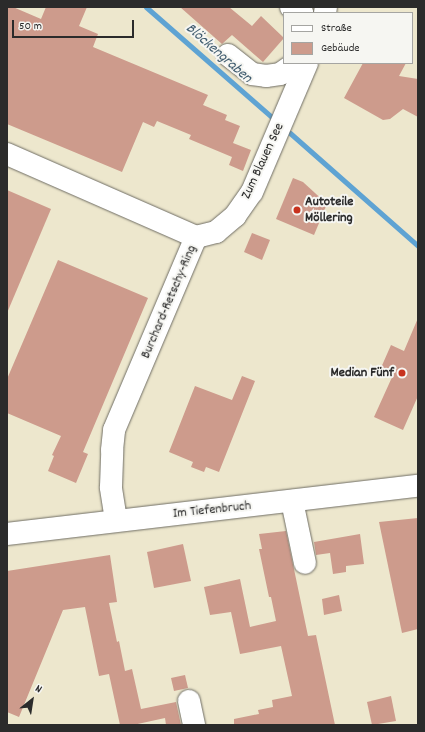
<!DOCTYPE html>
<meta charset="utf-8">
<style>
body{margin:0}
#map{position:relative;width:425px;height:732px;overflow:hidden;background:#ede7cd;font-family:Dekko,sans-serif}
div>[style]{position:absolute}
.stream>*{height:5px;margin:-2.5px;padding:0 2.5px;transform-origin:2.5px;border-radius:2.5px;background:#5ea3d3}
.building>*{inset:0;background:#cd9b8c}
.roads{filter:drop-shadow(0 0 1px #6f6d64) drop-shadow(0 0 1px #6f6d64)}
.minor>*{height:22px;margin:-11px;padding:0 11px;transform-origin:11px;border-radius:11px;background:#fff}
.dots>*{width:11px;height:11px;translate:-50% -50%;box-sizing:border-box;border:2px solid #f6f6f2;border-radius:50%}
span{translate:-50% -50%;white-space:nowrap;text-align:center;line-height:1.15;-webkit-text-stroke:4px #f6f6f2;paint-order:stroke}
.street-label{font-size:14px;color:#2b2b2b}
.poi-label{font-size:14px;color:#2b2b2b;font-weight:700}
.left{translate:0 -50%;text-align:left}
.right{translate:-100% -50%;text-align:right}
.water-label{font-size:15px;color:#3f5b6e;font-style:italic}
.frame{position:absolute;inset:0;border:8px solid #2b2b2b;pointer-events:none}
.legend{position:absolute;left:283px;top:12px;width:130px;height:52px;box-sizing:border-box;background:#f6f6f2;border:1px solid #a5a5a2;margin:0;padding:5px 7px;list-style:none;font-size:12px;color:#2b2b2b}
.legend li{display:flex;align-items:center;gap:8px;height:20px}
.legend b{width:20px;border:1px solid #a5a5a2}
.north{position:absolute;left:12px;top:680px;width:40px;height:40px;-webkit-text-stroke:3px #f6f6f2;paint-order:stroke;rotate:30deg;font-size:11px;font-weight:700;line-height:16px;text-align:center;color:#2b2b2b}
.north::after{content:'';display:block;margin:auto;width:14px;height:18px;background:#2b2b2b;clip-path:polygon(50% 0,100% 100%,50% 72%,0 100%)}
.scale{position:absolute;left:12px;top:20px;width:122px;height:18px;box-sizing:border-box;border:2px solid #2b2b2b;border-top:0;padding-left:5px;font-size:12px;line-height:14px;white-space:nowrap;color:#2b2b2b;-webkit-text-stroke:3px #f6f6f2;paint-order:stroke}
</style>
<div id="map">
<div class="stream">
<div style="left:146px;top:7px;width:171px;rotate:41.2deg"></div>
<div style="left:290px;top:133px;width:171px;rotate:41.4deg"></div>
</div>
<div class="building">
<div style="clip-path:polygon(7px 7px,13px 7px,41px 19px,46px 7px,87px 7px,79px 26px,98px 34px,93px 47px,208px 95px,203px 105px,227px 115px,225px 120px,240px 126px,233px 143px,251px 150px,243px 171px,229px 165px,232px 157px,189px 139px,191px 135px,157px 121px,154px 127px,143px 122px,122px 172px,7px 124px)"></div>
<div style="clip-path:polygon(180px 7px,229px 7px,252px 26px,261px 16px,284px 38px,263px 62px,232px 35px,222px 44px)"></div>
<div style="clip-path:polygon(363px 63px,406px 63px,399px 76px,418px 79px,418px 117px,403px 109px,390px 119px,383px 120px,344px 98px)"></div>
<div style="clip-path:polygon(293px 178px,303px 182px,327px 204px,314px 235px,276px 219px)"></div>
<div style="clip-path:polygon(7px 190px,51px 209px,7px 313px)"></div>
<div style="clip-path:polygon(252px 233px,270px 240px,262px 260px,244px 252px)"></div>
<div style="clip-path:polygon(58px 260px,148px 298px,83px 452px,88px 454px,76px 483px,48px 471px,54px 456px,52px 455px,61px 436px,7px 413px,7px 379px)"></div>
<div style="clip-path:polygon(418px 318px,418px 396px,403px 430px,374px 417px,393px 375px,380px 370px,391px 345px,404px 351px)"></div>
<div style="clip-path:polygon(242px 376px,255px 381px,219px 472px,206px 467px,204px 472px,191px 467px,193px 462px,169px 452px,195px 386px,232px 400px)"></div>
<div style="clip-path:polygon(418px 518px,418px 629px,402px 633px,379px 522px)"></div>
<div style="clip-path:polygon(286px 531px,308px 636px,316px 635px,335px 725px,234px 725px,234px 719px,259px 714px,258px 710px,273px 707px,272px 700px,292px 696px,281px 646px,240px 654px,231px 612px,210px 615px,204px 587px,240px 579px,250px 627px,276px 621px,271px 597px,269px 597px,259px 549px,262px 549px,259px 534px)"></div>
<div style="clip-path:polygon(360px 534px,364px 564px,346px 566px,346px 572px,333px 574px,330px 553px,316px 555px,314px 542px)"></div>
<div style="clip-path:polygon(183px 544px,191px 581px,154px 588px,147px 552px)"></div>
<div style="clip-path:polygon(110px 555px,117px 602px,109px 603px,117px 642px,119px 641px,125px 671px,132px 669px,141px 709px,176px 702px,181px 725px,166px 725px,165px 718px,133px 725px,120px 725px,109px 674px,99px 676px,85px 607px,63px 610px,19px 717px,7px 712px,7px 571px)"></div>
<div style="clip-path:polygon(339px 595px,342px 611px,324px 615px,322px 599px)"></div>
<div style="clip-path:polygon(185px 675px,188px 688px,174px 691px,171px 678px)"></div>
<div style="clip-path:polygon(391px 696px,396px 721px,372px 725px,367px 702px)"></div>
</div>
<div class="roads">
<div class="minor">
<div style="left:291px;top:7px;width:13px;rotate:29deg"></div>
<div style="left:325px;top:13px;width:6px;rotate:-81deg"></div>
<div style="left:228px;top:55px;width:31px;rotate:38deg"></div>
<div style="left:252px;top:74px;width:14px;rotate:8deg"></div>
<div style="left:266px;top:76px;width:14px;rotate:-8deg"></div>
<div style="left:280px;top:74px;width:19px;rotate:-35deg"></div>
<div style="left:7px;top:154px;width:206px;rotate:23.7deg"></div>
<div style="left:196px;top:237px;width:21px;rotate:-14deg"></div>
<div style="left:216px;top:232px;width:25px;rotate:-40deg"></div>
<div style="left:235px;top:216px;width:29px;rotate:-55deg"></div>
<div style="left:252px;top:192px;width:140px;rotate:-66.9deg"></div>
<div style="left:292px;top:501px;width:63px;rotate:78.2deg"></div>
<div style="left:116px;top:520px;width:33px;rotate:-99deg"></div>
<div style="left:111px;top:487px;width:37px;rotate:-88deg"></div>
<div style="left:112px;top:450px;width:20px;rotate:-84deg"></div>
<div style="left:114px;top:430px;width:210px;rotate:-67deg"></div>
<div style="left:7px;top:534px;width:414px;rotate:-6.7deg"></div>
<div style="left:189px;top:701px;width:25px;rotate:78deg"></div>
</div>
</div>
<div class="dots">
<div style="left:297px;top:210px;background:#c8321e"></div>
<div style="left:402px;top:373px;background:#c8321e"></div>
</div>
<div class="street-label">
<span style="left:263px;top:161px;rotate:-65deg">Zum Blauen See</span>
<span style="left:169px;top:302px;rotate:-67deg">Burchard-Retschy-Ring</span>
<span style="left:212px;top:510px;rotate:-6deg">Im Tiefenbruch</span>
</div>
<div class="poi-label">
<span class="left" style="left:305px;top:210px">Autoteile<br>Möllering</span>
<span class="right" style="left:394px;top:373px">Median Fünf</span>
</div>
<div class="water-label">
<span style="left:218px;top:54px;rotate:41deg">Blöckengraben</span>
</div>
<div class="frame"></div>
<ul class="legend">
<li><b style="height:5px;background:#fff"></b>Straße</li>
<li><b style="height:11px;background:#cd9b8c"></b>Gebäude</li>
</ul>
<div class="north">N</div>
<div class="scale">50 m</div>
</div>
